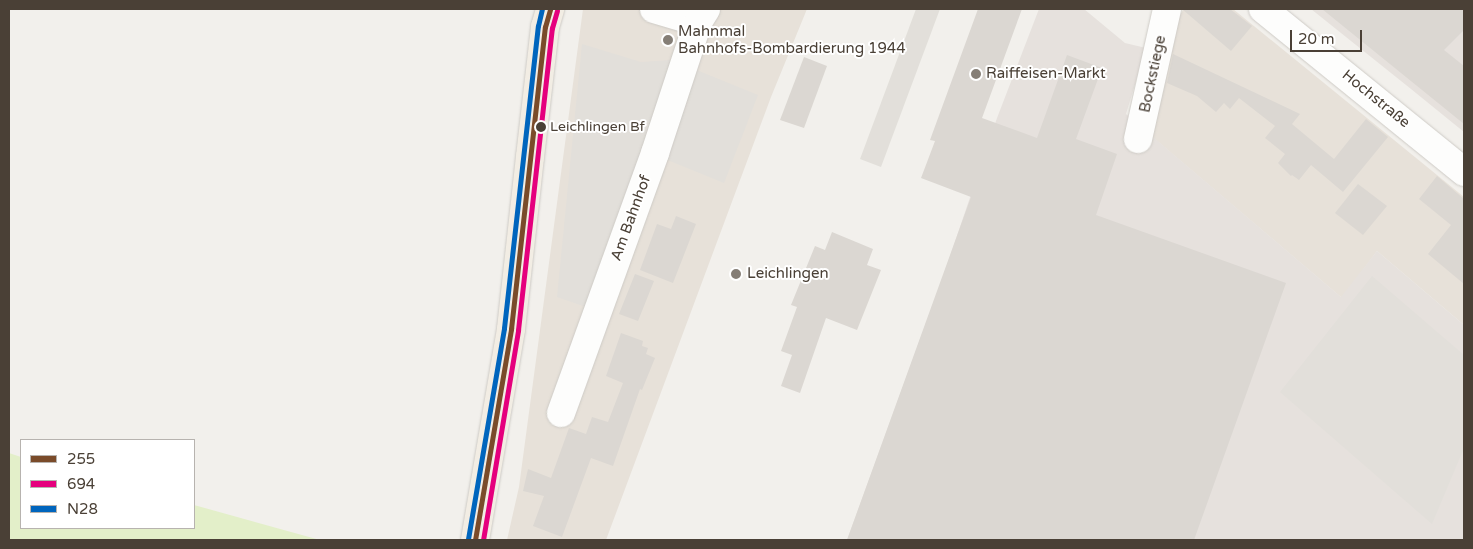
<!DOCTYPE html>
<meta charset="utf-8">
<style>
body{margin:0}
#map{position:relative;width:1473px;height:549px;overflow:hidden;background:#f2f0ec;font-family:"Varela Round",sans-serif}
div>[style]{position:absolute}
.residential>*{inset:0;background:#e7e1d9}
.industrial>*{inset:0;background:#e6e1dd}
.green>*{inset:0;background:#e3efc9}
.parking>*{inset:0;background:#e2dfda}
.building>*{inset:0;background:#dbd7d2}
.roads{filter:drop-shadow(0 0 1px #cecbc6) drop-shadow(0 0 1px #cecbc6)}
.minor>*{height:28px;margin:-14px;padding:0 14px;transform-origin:14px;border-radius:14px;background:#fdfdfc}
.major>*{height:28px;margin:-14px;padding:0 14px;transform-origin:14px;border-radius:14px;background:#f2ede4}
.bus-1>*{height:5px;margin:-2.5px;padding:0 2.5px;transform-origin:2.5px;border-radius:2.5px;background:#7a4b2a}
.bus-2>*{height:5px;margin:-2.5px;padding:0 2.5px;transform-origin:2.5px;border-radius:2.5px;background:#e5007d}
.bus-3>*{height:5px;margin:-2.5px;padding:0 2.5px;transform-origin:2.5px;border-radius:2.5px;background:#0065bd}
.dots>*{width:14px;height:14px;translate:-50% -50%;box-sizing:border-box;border:2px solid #fff;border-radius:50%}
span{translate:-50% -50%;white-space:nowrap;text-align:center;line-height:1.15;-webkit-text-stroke:4px #fff;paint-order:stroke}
.bus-label{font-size:14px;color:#4a4036}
.left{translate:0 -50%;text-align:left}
.poi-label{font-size:15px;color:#4a4036}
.street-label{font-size:15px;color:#4a4036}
.frame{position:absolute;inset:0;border:10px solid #4a4036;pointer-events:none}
.legend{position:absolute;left:20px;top:439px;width:175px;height:90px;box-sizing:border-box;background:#fff;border:1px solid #b7b3af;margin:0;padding:6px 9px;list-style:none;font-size:15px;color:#4a4036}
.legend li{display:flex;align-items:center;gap:10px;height:25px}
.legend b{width:25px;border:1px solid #b7b3af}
.scale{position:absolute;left:1290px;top:30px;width:72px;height:22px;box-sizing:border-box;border:2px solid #4a4036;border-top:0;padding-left:6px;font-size:15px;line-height:18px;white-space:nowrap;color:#4a4036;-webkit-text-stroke:4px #fff;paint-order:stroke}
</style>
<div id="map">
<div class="residential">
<div style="clip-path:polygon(583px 9px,807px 9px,771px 97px,606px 540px,507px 540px,519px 487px)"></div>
<div style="clip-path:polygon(1184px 9px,1233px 9px,1464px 197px,1464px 325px,1377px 251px,1342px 298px,1149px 134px,1177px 19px)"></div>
</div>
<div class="industrial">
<div style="clip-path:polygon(1039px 9px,1084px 9px,1125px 43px,1146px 48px,1126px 114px,1341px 297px,1377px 251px,1464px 325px,1464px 540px,847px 540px,946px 268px,997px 118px)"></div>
<div style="clip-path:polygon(1311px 9px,1464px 9px,1464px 132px,1411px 89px)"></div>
</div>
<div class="green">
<div style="clip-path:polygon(9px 453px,21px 457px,21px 528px,194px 528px,194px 505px,320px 540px,9px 540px)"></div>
</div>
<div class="parking">
<div style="clip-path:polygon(916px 9px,940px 9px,881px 167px,860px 159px)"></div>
<div style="clip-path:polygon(582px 44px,641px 62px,672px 60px,758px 95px,724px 183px,643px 150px,589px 308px,557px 297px)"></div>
<div style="clip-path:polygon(1372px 276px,1464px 355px,1464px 448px,1432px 524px,1280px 392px)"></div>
</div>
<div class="building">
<div style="clip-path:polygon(978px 9px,1022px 9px,982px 118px,1037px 138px,1067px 55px,1102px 68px,1076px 139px,1117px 154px,1096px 215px,1286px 283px,1194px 540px,847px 540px,971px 197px,921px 178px,935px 141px,930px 140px)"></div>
<div style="clip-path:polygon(1182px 9px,1230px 9px,1252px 26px,1231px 51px)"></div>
<div style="clip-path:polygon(1322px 9px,1464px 9px,1464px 30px,1444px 50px,1464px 66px,1464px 124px)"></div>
<div style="clip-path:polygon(1173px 54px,1300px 114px,1292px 124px,1334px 159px,1366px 119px,1388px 137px,1343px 192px,1311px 165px,1299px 180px,1292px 175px,1291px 176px,1278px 163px,1285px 154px,1265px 138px,1275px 126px,1239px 98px,1230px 109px,1224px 103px,1216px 112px,1197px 96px,1167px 83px)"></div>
<div style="clip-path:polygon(804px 57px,827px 66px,804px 128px,780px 120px)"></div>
<div style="clip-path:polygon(1437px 176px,1464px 199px,1464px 284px,1428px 254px,1451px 225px,1419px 199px)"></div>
<div style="clip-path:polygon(1358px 184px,1387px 206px,1363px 235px,1335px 213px)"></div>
<div style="clip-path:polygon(676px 216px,696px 224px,673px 283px,640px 270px,657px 224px,671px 229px)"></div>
<div style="clip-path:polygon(832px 232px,873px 249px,867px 265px,881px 270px,857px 330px,826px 318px,800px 393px,781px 386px,792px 355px,781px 351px,797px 307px,791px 305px,815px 246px,825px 250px)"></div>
<div style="clip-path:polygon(635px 274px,654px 281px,638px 321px,619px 314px)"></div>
<div style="clip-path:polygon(621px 333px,643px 341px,642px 346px,648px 348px,646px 354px,655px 358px,642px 390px,640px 389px,613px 466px,591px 458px,562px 537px,533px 526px,544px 496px,523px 491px,528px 469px,551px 478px,569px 428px,586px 434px,592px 417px,608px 422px,623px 383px,606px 376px)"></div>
</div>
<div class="roads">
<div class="minor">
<div style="left:654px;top:9px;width:46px;rotate:16.5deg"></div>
<div style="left:1263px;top:9px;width:259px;rotate:39deg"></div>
<div style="left:1138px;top:139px;width:133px;rotate:-77.4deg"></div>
<div style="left:561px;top:413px;width:276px;rotate:-70.1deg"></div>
<div style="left:655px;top:153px;width:138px;rotate:-71.8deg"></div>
<div style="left:698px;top:22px;width:15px;rotate:-58deg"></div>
</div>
<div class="major">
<div style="left:475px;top:540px;width:214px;rotate:-80.3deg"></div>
<div style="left:511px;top:329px;width:173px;rotate:-83.7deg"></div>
<div style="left:530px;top:157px;width:131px;rotate:-83.4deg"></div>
<div style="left:545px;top:27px;width:19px;rotate:-74deg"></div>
</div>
</div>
<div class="bus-1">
<div style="left:475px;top:540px;width:214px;rotate:-80.3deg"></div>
<div style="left:511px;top:329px;width:304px;rotate:-83.6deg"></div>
<div style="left:545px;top:27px;width:19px;rotate:-74deg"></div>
</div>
<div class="bus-2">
<div style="left:483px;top:540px;width:213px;rotate:-80.5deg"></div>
<div style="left:518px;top:330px;width:304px;rotate:-83.6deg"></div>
<div style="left:552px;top:28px;width:18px;rotate:-74deg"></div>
</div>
<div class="bus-3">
<div style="left:468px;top:539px;width:214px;rotate:-80.3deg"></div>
<div style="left:504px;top:328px;width:304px;rotate:-83.6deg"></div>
<div style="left:538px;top:26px;width:17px;rotate:-77deg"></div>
</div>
<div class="dots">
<div style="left:668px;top:40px;background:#857e76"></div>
<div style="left:976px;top:74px;background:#857e76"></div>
<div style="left:541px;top:127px;background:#4a4036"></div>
<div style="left:736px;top:274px;background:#857e76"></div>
</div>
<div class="bus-label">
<span class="left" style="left:550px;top:127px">Leichlingen Bf</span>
</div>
<div class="poi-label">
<span class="left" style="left:678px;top:40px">Mahnmal<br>Bahnhofs-Bombardierung 1944</span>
<span class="left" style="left:986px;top:74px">Raiffeisen-Markt</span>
<span class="left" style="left:747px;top:274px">Leichlingen</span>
</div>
<div class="street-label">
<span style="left:1153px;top:74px;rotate:-78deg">Bockstiege</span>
<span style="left:1376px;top:99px;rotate:39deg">Hochstraße</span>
<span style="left:631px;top:218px;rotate:-70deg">Am Bahnhof</span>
</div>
<div class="frame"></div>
<ul class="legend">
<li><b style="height:6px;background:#7a4b2a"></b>255</li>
<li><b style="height:6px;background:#e5007d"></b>694</li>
<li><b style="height:6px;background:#0065bd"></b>N28</li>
</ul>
<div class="scale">20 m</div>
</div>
